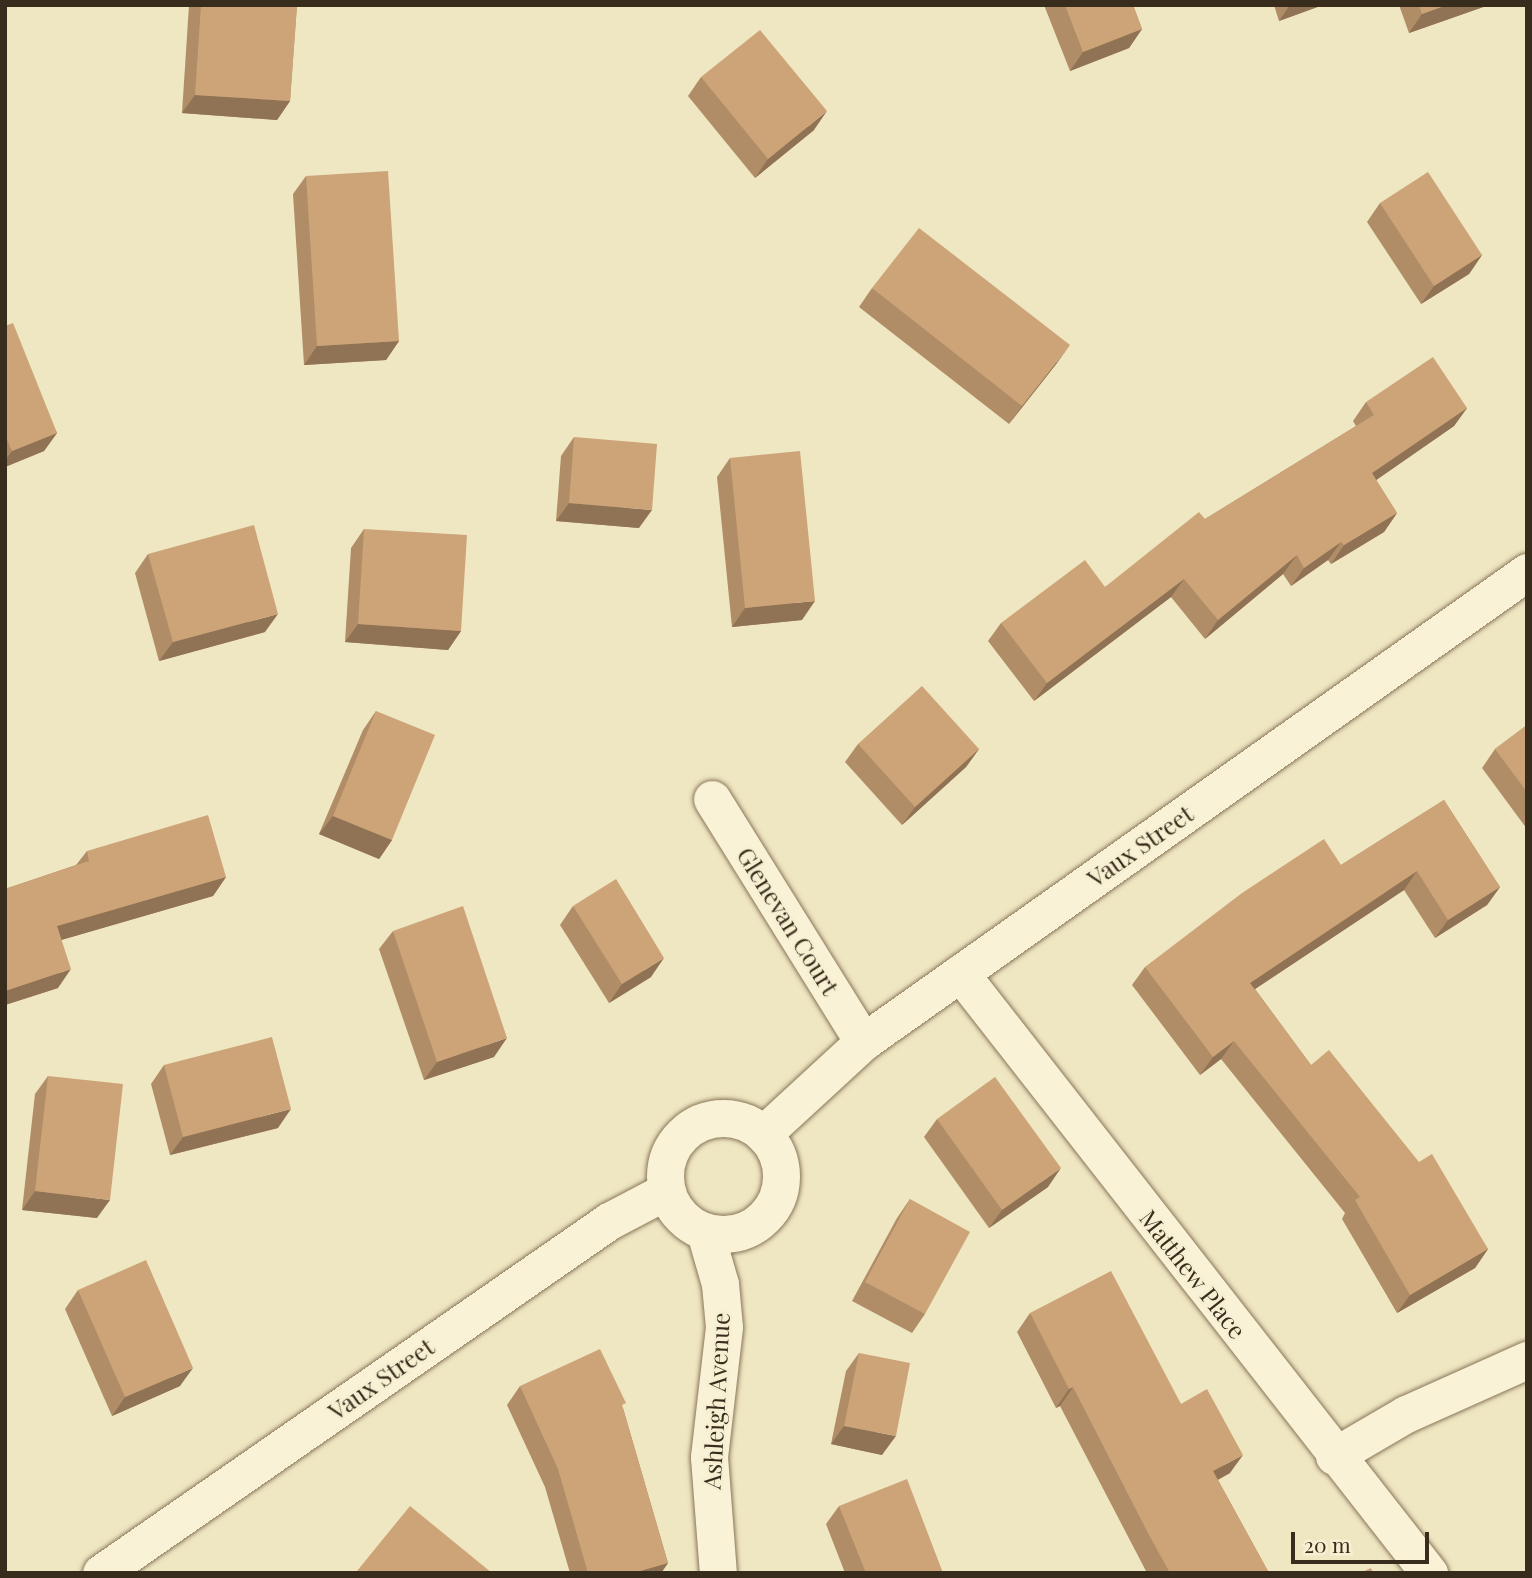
<!DOCTYPE html>
<style>
body{margin:0}
#map{position:relative;width:1532px;height:1578px;overflow:hidden;background:#efe6c2;font-family:"Playfair Display",serif}
div>[style]{position:absolute}
.roads{filter:drop-shadow(0 0 2px #897759) drop-shadow(0 0 2px #897759)}
.street>*{height:37px;margin:-18.5px;padding:0 18.5px;transform-origin:18.5px;border-radius:18.5px;background:#f9f2d6}
.street>.ring{margin:-18.5px;padding:0;box-sizing:content-box;background:none;border:37px solid #f9f2d6;border-radius:50%}
.wall>*{inset:0;background:#b08d67}
.shaded-wall>*{inset:0;background:#907354}
.building>*{inset:0;background:#cda478}
span{translate:-50% -50%;white-space:nowrap;text-align:center;line-height:1.15;-webkit-text-stroke:5px #f6efd2;paint-order:stroke}
.street-label{font-size:24px;color:#382d1d}
.frame{position:absolute;inset:0;border:7px solid #382d1d;pointer-events:none}
.scale{position:absolute;left:1291px;top:1532px;width:138px;height:32px;box-sizing:border-box;border:4px solid #382d1d;border-top:0;padding-left:9px;font-size:21px;line-height:24px;white-space:nowrap;color:#382d1d;-webkit-text-stroke:5px #f6efd2;paint-order:stroke}
</style>
<div id="map">
<div class="roads">
<div class="street">
<div style="left:712px;top:799px;width:286px;rotate:58.1deg"></div>
<div style="left:960px;top:973px;width:762px;rotate:51.99deg"></div>
<div class="ring" style="left:665px;top:1118px;width:79px;height:79px"></div>
<div style="left:763px;top:1134px;width:136px;rotate:-42.6deg"></div>
<div style="left:863px;top:1042px;width:814px;rotate:-35.29deg"></div>
<div style="left:705px;top:1232px;width:54px;rotate:73.9deg"></div>
<div style="left:720px;top:1284px;width:43px;rotate:84.7deg"></div>
<div style="left:724px;top:1327px;width:131px;rotate:96.6deg"></div>
<div style="left:709px;top:1457px;width:116px;rotate:85.6deg"></div>
<div style="left:1334px;top:1456px;width:83px;rotate:-30.3deg"></div>
<div style="left:1406px;top:1414px;width:133px;rotate:-24.1deg"></div>
<div style="left:101px;top:1573px;width:618px;rotate:-34.72deg"></div>
<div style="left:609px;top:1221px;width:64px;rotate:-27.8deg"></div>
</div>
</div>
<div class="wall">
<div style="clip-path:polygon(189px 5px,297px 5px,290px 101px,277px 120px,182px 113px)"></div>
<div style="clip-path:polygon(1044px 5px,1133px 5px,1142px 29px,1129px 48px,1070px 71px)"></div>
<div style="clip-path:polygon(1274px 5px,1323px 5px,1279px 21px)"></div>
<div style="clip-path:polygon(1399px 5px,1489px 5px,1409px 33px)"></div>
<div style="clip-path:polygon(701px 77px,814px 130px,755px 178px,688px 96px)"></div>
<div style="clip-path:polygon(306px 176px,399px 341px,386px 360px,304px 365px,293px 194px)"></div>
<div style="clip-path:polygon(1380px 203px,1482px 255px,1469px 274px,1421px 304px,1367px 222px)"></div>
<div style="clip-path:polygon(872px 288px,1057px 363px,1009px 424px,859px 307px)"></div>
<div style="clip-path:polygon(5px 326px,57px 433px,44px 451px,5px 467px)"></div>
<div style="clip-path:polygon(1366px 402px,1467px 408px,1454px 426px,1376px 480px,1397px 513px,1384px 532px,1331px 564px,1328px 560px,1291px 586px,1283px 574px,1205px 639px,1171px 597px,1034px 701px,988px 641px,1001px 623px,1105px 587px,1205px 519px,1356px 426px,1353px 421px)"></div>
<div style="clip-path:polygon(574px 437px,639px 528px,556px 521px,561px 456px)"></div>
<div style="clip-path:polygon(730px 458px,802px 620px,732px 627px,717px 477px)"></div>
<div style="clip-path:polygon(364px 529px,461px 631px,448px 650px,345px 642px,351px 548px)"></div>
<div style="clip-path:polygon(148px 554px,265px 632px,159px 661px,135px 573px)"></div>
<div style="clip-path:polygon(376px 711px,392px 840px,379px 859px,319px 834px,363px 730px)"></div>
<div style="clip-path:polygon(1527px 725px,1527px 829px,1482px 768px,1495px 749px)"></div>
<div style="clip-path:polygon(858px 744px,979px 749px,966px 767px,902px 825px,845px 762px)"></div>
<div style="clip-path:polygon(1444px 800px,1500px 887px,1487px 905px,1435px 938px,1404px 890px,1255px 989px,1311px 1065px,1488px 1249px,1475px 1268px,1397px 1313px,1342px 1219px,1345px 1213px,1221px 1059px,1200px 1075px,1132px 985px,1145px 967px,1341px 865px)"></div>
<div style="clip-path:polygon(87px 851px,226px 877px,213px 896px,61px 940px,58px 988px,5px 1005px,5px 889px,76px 865px)"></div>
<div style="clip-path:polygon(573px 906px,651px 977px,609px 1003px,560px 925px)"></div>
<div style="clip-path:polygon(393px 931px,494px 1057px,424px 1080px,379px 949px)"></div>
<div style="clip-path:polygon(164px 1065px,278px 1128px,170px 1155px,151px 1084px)"></div>
<div style="clip-path:polygon(48px 1076px,97px 1218px,22px 1210px,35px 1094px)"></div>
<div style="clip-path:polygon(937px 1119px,1048px 1187px,989px 1228px,924px 1137px)"></div>
<div style="clip-path:polygon(910px 1199px,925px 1314px,912px 1333px,852px 1301px,897px 1218px)"></div>
<div style="clip-path:polygon(78px 1290px,180px 1386px,112px 1416px,65px 1309px)"></div>
<div style="clip-path:polygon(1030px 1313px,1181px 1404px,1230px 1473px,1218px 1480px,1269px 1573px,1147px 1573px,1060px 1406px,1056px 1408px,1017px 1332px)"></div>
<div style="clip-path:polygon(859px 1353px,882px 1455px,831px 1444px,846px 1371px)"></div>
<div style="clip-path:polygon(520px 1386px,623px 1408px,668px 1563px,661px 1573px,570px 1573px,545px 1487px,507px 1405px)"></div>
<div style="clip-path:polygon(839px 1506px,943px 1573px,845px 1573px,826px 1524px)"></div>
</div>
<div class="shaded-wall">
<div style="clip-path:polygon(1290px 5px,1323px 5px,1279px 21px)"></div>
<div style="clip-path:polygon(1447px 5px,1489px 5px,1409px 33px,1422px 14px)"></div>
<div style="clip-path:polygon(1142px 29px,1129px 48px,1070px 71px,1083px 52px)"></div>
<div style="clip-path:polygon(195px 95px,290px 101px,277px 120px,182px 113px)"></div>
<div style="clip-path:polygon(827px 111px,814px 130px,755px 178px,768px 159px)"></div>
<div style="clip-path:polygon(1482px 255px,1469px 274px,1421px 304px,1434px 286px)"></div>
<div style="clip-path:polygon(399px 341px,386px 360px,304px 365px,317px 346px)"></div>
<div style="clip-path:polygon(1070px 345px,1057px 363px,1009px 424px,1022px 406px)"></div>
<div style="clip-path:polygon(1467px 408px,1454px 426px,1359px 492px,1372px 473px)"></div>
<div style="clip-path:polygon(57px 433px,44px 451px,5px 467px,5px 460px,12px 451px)"></div>
<div style="clip-path:polygon(569px 503px,652px 510px,639px 528px,556px 521px)"></div>
<div style="clip-path:polygon(1397px 513px,1384px 532px,1331px 564px,1344px 545px)"></div>
<div style="clip-path:polygon(1341px 542px,1328px 560px,1291px 586px,1304px 568px)"></div>
<div style="clip-path:polygon(1297px 555px,1283px 574px,1205px 639px,1218px 620px)"></div>
<div style="clip-path:polygon(1184px 579px,1171px 597px,1034px 701px,1047px 683px)"></div>
<div style="clip-path:polygon(815px 601px,802px 620px,732px 627px,745px 608px)"></div>
<div style="clip-path:polygon(278px 614px,265px 632px,159px 661px,173px 642px)"></div>
<div style="clip-path:polygon(358px 624px,461px 631px,448px 650px,345px 642px)"></div>
<div style="clip-path:polygon(979px 749px,966px 767px,902px 825px,915px 807px)"></div>
<div style="clip-path:polygon(333px 816px,392px 840px,379px 859px,319px 834px)"></div>
<div style="clip-path:polygon(1417px 871px,1404px 890px,1237px 1001px,1250px 983px)"></div>
<div style="clip-path:polygon(226px 877px,213px 896px,44px 945px,57px 926px)"></div>
<div style="clip-path:polygon(1500px 887px,1487px 905px,1435px 938px,1448px 920px)"></div>
<div style="clip-path:polygon(664px 958px,651px 977px,609px 1003px,622px 984px)"></div>
<div style="clip-path:polygon(71px 969px,58px 988px,5px 1005px,5px 991px)"></div>
<div style="clip-path:polygon(507px 1038px,494px 1057px,424px 1080px,437px 1062px)"></div>
<div style="clip-path:polygon(1234px 1041px,1221px 1059px,1200px 1075px,1213px 1057px)"></div>
<div style="clip-path:polygon(291px 1109px,278px 1128px,170px 1155px,183px 1137px)"></div>
<div style="clip-path:polygon(1061px 1168px,1048px 1187px,989px 1228px,1002px 1210px)"></div>
<div style="clip-path:polygon(35px 1191px,110px 1200px,97px 1218px,22px 1210px)"></div>
<div style="clip-path:polygon(1488px 1249px,1475px 1268px,1397px 1313px,1410px 1295px)"></div>
<div style="clip-path:polygon(193px 1368px,180px 1386px,112px 1416px,125px 1397px)"></div>
<div style="clip-path:polygon(1073px 1387px,1060px 1406px,1056px 1408px,1069px 1389px)"></div>
<div style="clip-path:polygon(844px 1426px,896px 1436px,882px 1455px,831px 1444px)"></div>
<div style="clip-path:polygon(1243px 1455px,1230px 1473px,1200px 1489px,1213px 1471px)"></div>
<div style="clip-path:polygon(668px 1563px,661px 1573px,633px 1573px)"></div>
</div>
<div class="building">
<div style="clip-path:polygon(201px 5px,297px 5px,290px 101px,195px 95px)"></div>
<div style="clip-path:polygon(1065px 5px,1133px 5px,1142px 29px,1083px 52px)"></div>
<div style="clip-path:polygon(1419px 5px,1447px 5px,1422px 14px)"></div>
<div style="clip-path:polygon(760px 30px,827px 111px,768px 159px,701px 77px)"></div>
<div style="clip-path:polygon(388px 171px,399px 341px,317px 346px,306px 176px)"></div>
<div style="clip-path:polygon(1428px 172px,1482px 255px,1434px 286px,1380px 203px)"></div>
<div style="clip-path:polygon(919px 228px,1070px 345px,1022px 406px,872px 288px)"></div>
<div style="clip-path:polygon(13px 323px,57px 433px,12px 451px,5px 435px,5px 326px)"></div>
<div style="clip-path:polygon(1433px 357px,1467px 408px,1372px 473px,1397px 513px,1344px 545px,1341px 542px,1304px 568px,1297px 555px,1218px 620px,1184px 579px,1047px 683px,1001px 623px,1085px 560px,1105px 587px,1199px 512px,1205px 519px,1374px 415px,1366px 402px)"></div>
<div style="clip-path:polygon(574px 437px,657px 444px,652px 510px,569px 503px)"></div>
<div style="clip-path:polygon(800px 451px,815px 601px,745px 608px,730px 458px)"></div>
<div style="clip-path:polygon(254px 525px,278px 614px,173px 642px,148px 554px)"></div>
<div style="clip-path:polygon(364px 529px,467px 535px,461px 631px,358px 624px)"></div>
<div style="clip-path:polygon(922px 686px,979px 749px,915px 807px,858px 744px)"></div>
<div style="clip-path:polygon(376px 711px,435px 735px,392px 840px,333px 816px)"></div>
<div style="clip-path:polygon(1527px 725px,1527px 792px,1495px 749px)"></div>
<div style="clip-path:polygon(1444px 800px,1500px 887px,1448px 920px,1417px 871px,1250px 983px,1311px 1065px,1329px 1050px,1419px 1162px,1432px 1154px,1488px 1249px,1410px 1295px,1355px 1200px,1360px 1197px,1234px 1041px,1213px 1057px,1145px 967px,1242px 893px,1324px 839px,1341px 865px)"></div>
<div style="clip-path:polygon(208px 815px,226px 877px,57px 926px,71px 969px,5px 991px,5px 889px,89px 861px,87px 851px)"></div>
<div style="clip-path:polygon(616px 879px,664px 958px,622px 984px,573px 906px)"></div>
<div style="clip-path:polygon(463px 906px,507px 1038px,437px 1062px,393px 931px)"></div>
<div style="clip-path:polygon(272px 1037px,291px 1109px,183px 1137px,164px 1065px)"></div>
<div style="clip-path:polygon(48px 1076px,123px 1084px,110px 1200px,35px 1191px)"></div>
<div style="clip-path:polygon(995px 1077px,1061px 1168px,1002px 1210px,937px 1119px)"></div>
<div style="clip-path:polygon(910px 1199px,970px 1232px,925px 1314px,865px 1282px)"></div>
<div style="clip-path:polygon(146px 1260px,193px 1368px,125px 1397px,78px 1290px)"></div>
<div style="clip-path:polygon(1111px 1271px,1181px 1404px,1207px 1389px,1243px 1455px,1213px 1471px,1269px 1573px,1170px 1573px,1149px 1535px,1073px 1387px,1069px 1389px,1030px 1313px)"></div>
<div style="clip-path:polygon(600px 1349px,626px 1403px,622px 1405px,668px 1563px,633px 1573px,588px 1573px,558px 1469px,520px 1386px)"></div>
<div style="clip-path:polygon(859px 1353px,910px 1363px,896px 1436px,844px 1426px)"></div>
<div style="clip-path:polygon(907px 1479px,943px 1573px,866px 1573px,839px 1506px)"></div>
<div style="clip-path:polygon(410px 1506px,492px 1573px,359px 1573px,357px 1571px)"></div>
<div style="clip-path:polygon(1371px 1568px,1373px 1573px,1360px 1573px)"></div>
</div>
<div class="street-label">
<span style="left:1140px;top:846px;rotate:-35deg">Vaux Street</span>
<span style="left:788px;top:921px;rotate:58deg">Glenevan Court</span>
<span style="left:1193px;top:1274px;rotate:52deg">Matthew Place</span>
<span style="left:381px;top:1379px;rotate:-35deg">Vaux Street</span>
<span style="left:716px;top:1401px;rotate:-87deg">Ashleigh Avenue</span>
</div>
<div class="frame"></div>
<div class="scale">20 m</div>
</div>
